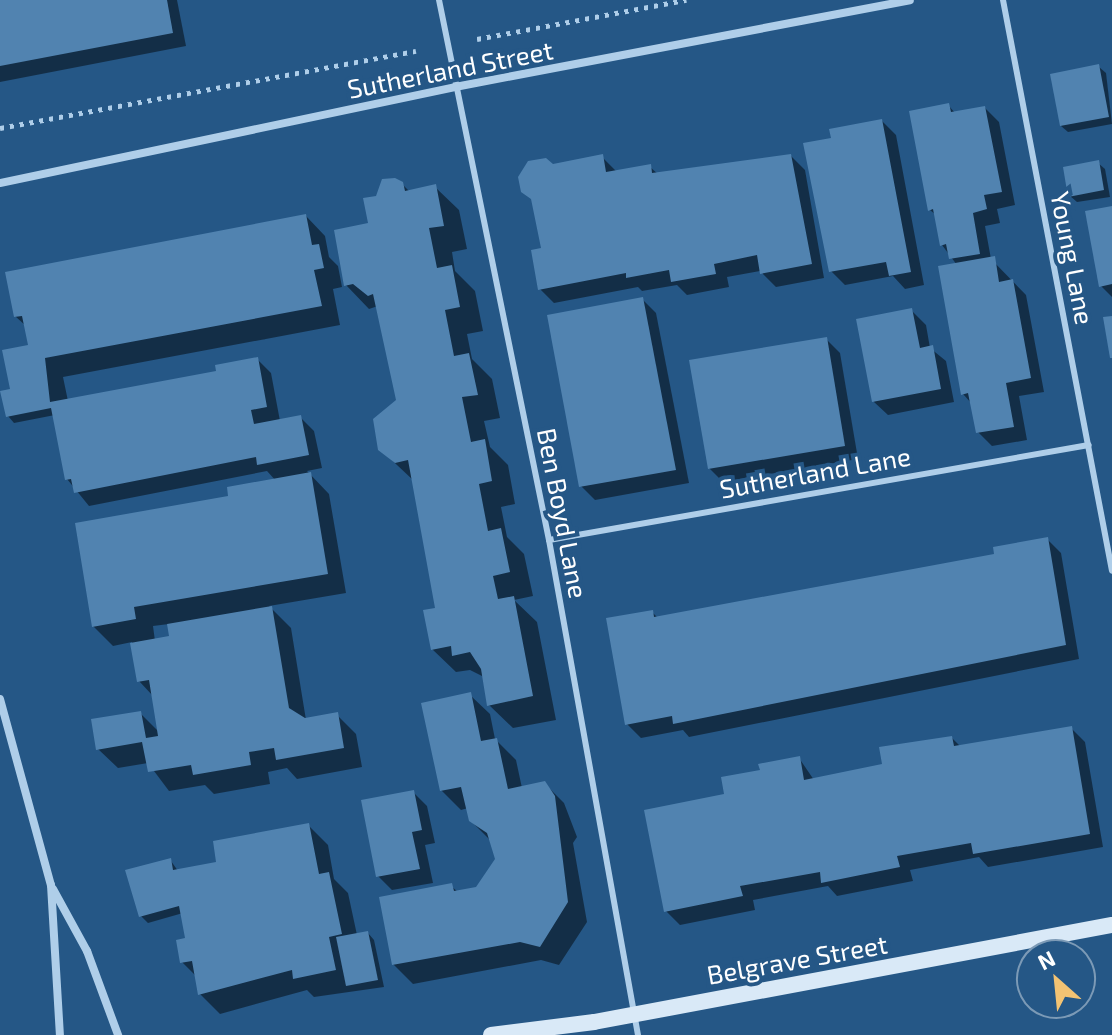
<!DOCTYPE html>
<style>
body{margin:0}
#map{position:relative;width:1112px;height:1035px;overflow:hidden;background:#255786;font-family:"Exo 2",sans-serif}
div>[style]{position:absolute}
.shadow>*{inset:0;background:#0007}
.building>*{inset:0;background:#5183b0}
.path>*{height:5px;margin-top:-2.5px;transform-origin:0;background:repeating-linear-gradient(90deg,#afcee9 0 4px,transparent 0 10px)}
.service>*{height:6px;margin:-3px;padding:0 3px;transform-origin:3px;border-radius:3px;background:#afcee9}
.minor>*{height:8px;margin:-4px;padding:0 4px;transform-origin:4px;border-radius:4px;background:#afcee9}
.secondary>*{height:16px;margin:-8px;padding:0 8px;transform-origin:8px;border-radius:8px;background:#d9e9f7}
span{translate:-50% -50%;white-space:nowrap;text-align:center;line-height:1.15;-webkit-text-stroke:8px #255786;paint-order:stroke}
.street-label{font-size:26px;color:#fff}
.north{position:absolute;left:1016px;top:939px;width:80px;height:80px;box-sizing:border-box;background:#255786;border:2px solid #7c9ab6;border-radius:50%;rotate:333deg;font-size:22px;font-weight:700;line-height:32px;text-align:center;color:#fff}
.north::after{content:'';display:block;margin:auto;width:28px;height:36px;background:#f3c373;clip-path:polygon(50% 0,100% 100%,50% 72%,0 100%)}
</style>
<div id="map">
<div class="shadow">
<div style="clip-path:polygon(0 0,177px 0,186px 46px,0 82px)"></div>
<div style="clip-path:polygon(1099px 67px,1106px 73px,1112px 124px,1068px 132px,1061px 126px)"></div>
<div style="clip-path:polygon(948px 105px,956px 114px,985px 108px,999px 122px,1015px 205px,997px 209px,1000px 223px,985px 226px,991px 259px,1026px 295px,1044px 392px,1019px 396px,1027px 440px,992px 446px,978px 432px,972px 404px,963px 394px,957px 265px,942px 245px,937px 216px,930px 210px)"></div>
<div style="clip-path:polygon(882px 121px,896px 135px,924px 285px,905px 289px,893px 276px,845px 285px,831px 271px,834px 139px)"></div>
<div style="clip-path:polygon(791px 156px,805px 170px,824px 278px,776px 287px,760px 271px,727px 277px,729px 287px,687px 295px,677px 285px,642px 291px,638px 287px,554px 303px,540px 289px,552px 166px,602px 157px,616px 171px,650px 167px,658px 174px)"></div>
<div style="clip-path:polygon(1098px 163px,1105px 169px,1110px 197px,1077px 202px,1070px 196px)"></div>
<div style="clip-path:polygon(402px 184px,410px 192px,435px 187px,459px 210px,467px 249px,452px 252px,455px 271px,475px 291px,483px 331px,467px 334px,472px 359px,492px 379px,500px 418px,484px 421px,490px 447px,508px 465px,515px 504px,501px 507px,507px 537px,524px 554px,533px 596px,514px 600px,537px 622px,556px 720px,513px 728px,489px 705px,484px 677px,470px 670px,456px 672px,432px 649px,438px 609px,414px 481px,380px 449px,398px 401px,378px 306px,369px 309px,346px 285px,378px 197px)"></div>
<div style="clip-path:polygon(1112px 208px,1112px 297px,1101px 286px)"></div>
<div style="clip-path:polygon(evenodd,306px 216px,325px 236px,329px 257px,338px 266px,342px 287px,333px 289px,340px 325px,63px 377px,68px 401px,219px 372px,257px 359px,271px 373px,280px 421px,300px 417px,314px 431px,322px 468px,307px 471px,329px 494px,346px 593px,269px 606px,291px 628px,306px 720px,337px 715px,356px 734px,362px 767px,297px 779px,287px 768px,268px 772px,270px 784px,214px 794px,205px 785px,169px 791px,148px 763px,118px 768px,98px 749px,140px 713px,159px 732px,153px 696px,139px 681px,132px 642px,113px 646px,93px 626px,230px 498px,276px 481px,267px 471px,89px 506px,67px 479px,55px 415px,14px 423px,8px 416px,30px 347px,27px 327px,15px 316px,306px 216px,169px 624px,172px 638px,155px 641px,153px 626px,169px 624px)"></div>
<div style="clip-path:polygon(642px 299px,656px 313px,689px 483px,595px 500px,581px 486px)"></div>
<div style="clip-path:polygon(912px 311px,926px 325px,930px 348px,946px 361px,954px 402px,888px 415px,874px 402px)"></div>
<div style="clip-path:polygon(826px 339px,840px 353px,858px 459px,723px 482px,709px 468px)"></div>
<div style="clip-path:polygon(1047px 539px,1061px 553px,1079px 659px,689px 737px,683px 730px,641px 738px,627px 724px,652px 612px,658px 618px,997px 556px)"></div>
<div style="clip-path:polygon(470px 695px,490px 714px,495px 739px,516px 760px,522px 788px,544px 783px,564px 803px,577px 837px,573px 843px,587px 922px,559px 965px,541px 960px,413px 984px,393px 964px,451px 886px,458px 892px,477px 888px,497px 859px,491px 841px,470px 820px,468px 808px,461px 810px,441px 790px)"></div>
<div style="clip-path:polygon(1071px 728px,1085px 742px,1103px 847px,988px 867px,979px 857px,910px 870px,913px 881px,837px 896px,828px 886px,753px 900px,755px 910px,680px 925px,666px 911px,726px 796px,762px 771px,799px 758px,814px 780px,884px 766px,952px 738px,961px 747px)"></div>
<div style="clip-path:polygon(413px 792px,427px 806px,435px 843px,425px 845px,433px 883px,392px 890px,378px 876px)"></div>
<div style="clip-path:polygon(308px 825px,328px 845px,334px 879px,348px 893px,357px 935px,368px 933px,374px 940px,384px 987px,314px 997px,307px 990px,220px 1014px,200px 994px,197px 977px,182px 962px,188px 939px,183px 913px,148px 923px,141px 916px,171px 861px,178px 871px,219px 863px)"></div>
</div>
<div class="building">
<div style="clip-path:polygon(0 0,167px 0,173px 33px,0 66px)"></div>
<div style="clip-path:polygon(1099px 64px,1109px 117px,1060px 126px,1050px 74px)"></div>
<div style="clip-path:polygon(949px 103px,951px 112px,985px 106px,1002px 192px,984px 195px,987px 209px,973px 213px,980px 254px,949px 259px,946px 244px,940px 246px,933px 209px,928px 211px,909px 111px)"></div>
<div style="clip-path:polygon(882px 119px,911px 272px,889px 276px,886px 262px,829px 272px,803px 143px,831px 138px,829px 129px)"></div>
<div style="clip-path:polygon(603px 154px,606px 172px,651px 164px,652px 173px,791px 154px,812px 264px,760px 274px,757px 255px,714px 264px,716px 274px,671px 282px,669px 270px,626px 278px,626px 273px,538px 290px,531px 250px,541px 248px,531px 199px,521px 192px,518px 177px,528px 161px,546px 158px,553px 164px)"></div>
<div style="clip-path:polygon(1099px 160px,1104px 190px,1068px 197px,1063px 167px)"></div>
<div style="clip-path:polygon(395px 178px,403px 182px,405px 191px,436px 184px,444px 226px,429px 228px,437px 268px,452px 265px,460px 307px,445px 310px,454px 356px,469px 353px,478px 395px,462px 397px,471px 442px,485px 439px,492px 481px,479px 484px,488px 531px,501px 528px,510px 572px,493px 576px,498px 599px,514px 596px,533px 696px,487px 706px,481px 669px,470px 652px,452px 656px,451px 646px,431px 650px,423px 610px,435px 608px,408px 460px,395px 463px,378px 450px,373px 419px,396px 400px,373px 294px,368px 296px,353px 284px,344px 286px,334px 230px,368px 223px,363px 198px,376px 196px,382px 179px)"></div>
<div style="clip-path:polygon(1112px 206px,1112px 284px,1099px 287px,1085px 211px)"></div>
<div style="clip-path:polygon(306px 214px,312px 245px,319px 244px,324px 268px,314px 270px,322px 306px,45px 358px,50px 402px,216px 371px,215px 365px,258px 357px,267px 407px,251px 410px,254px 424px,301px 415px,309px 455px,257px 465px,256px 457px,74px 493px,71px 479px,65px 480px,51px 408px,6px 417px,0 391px,10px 389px,2px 350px,28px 345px,22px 316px,14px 317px,5px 272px)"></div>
<div style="clip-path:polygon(995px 256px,999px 282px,1013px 279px,1031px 378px,1006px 383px,1014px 427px,976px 433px,968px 393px,961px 395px,938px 266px)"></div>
<div style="clip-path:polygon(643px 297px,676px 470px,579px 487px,547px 315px)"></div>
<div style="clip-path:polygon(912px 308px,920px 348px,933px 345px,941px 389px,872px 402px,856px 319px)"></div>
<div style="clip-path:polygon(1112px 316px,1112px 358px,1110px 358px,1103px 317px)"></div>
<div style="clip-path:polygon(827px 337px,845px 446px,708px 469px,689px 360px)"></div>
<div style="clip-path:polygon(311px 472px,328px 574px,134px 607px,136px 619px,92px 627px,75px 523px,228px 496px,227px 487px)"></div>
<div style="clip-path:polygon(1048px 537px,1066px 645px,673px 724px,672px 716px,625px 725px,606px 618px,653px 610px,654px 617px,994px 554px,993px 547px)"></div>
<div style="clip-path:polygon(272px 606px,289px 708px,305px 718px,338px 712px,344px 748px,276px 760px,274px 748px,249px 752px,251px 765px,193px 775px,191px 765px,148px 772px,142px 742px,96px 750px,91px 719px,141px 711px,146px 738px,158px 736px,149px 680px,137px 682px,130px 643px,169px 636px,167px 624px)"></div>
<div style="clip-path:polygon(471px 692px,481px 741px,497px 738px,508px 789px,545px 781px,555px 796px,568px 902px,540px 947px,520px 942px,392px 965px,379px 897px,452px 883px,454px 891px,476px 887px,495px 859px,487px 833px,469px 821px,461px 787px,440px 791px,421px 703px)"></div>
<div style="clip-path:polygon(1072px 726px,1090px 834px,973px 854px,971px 843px,897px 856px,900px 867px,821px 883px,820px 872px,740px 886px,743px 896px,664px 912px,644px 810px,724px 794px,721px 777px,760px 770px,758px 764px,800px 756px,804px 780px,882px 764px,879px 747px,952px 736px,954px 746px)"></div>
<div style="clip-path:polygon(414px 790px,422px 830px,412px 832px,420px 869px,376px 877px,361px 800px)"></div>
<div style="clip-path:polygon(309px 823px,319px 874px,329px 872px,342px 934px,329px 937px,336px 970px,293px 979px,292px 970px,198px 995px,192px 961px,180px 963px,176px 940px,185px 938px,179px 906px,139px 917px,125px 870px,171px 858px,173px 870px,216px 862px,213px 841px)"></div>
<div style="clip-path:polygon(368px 931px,378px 980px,346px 986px,336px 937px)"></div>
</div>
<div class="path">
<div style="left:477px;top:39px;width:213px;rotate:-10.6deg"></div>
<div style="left:0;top:128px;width:423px;rotate:-10.5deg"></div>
</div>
<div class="service">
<div style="left:439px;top:0;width:551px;rotate:78.49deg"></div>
<div style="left:549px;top:540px;width:503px;rotate:79.81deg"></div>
<div style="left:1003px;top:0;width:581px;rotate:79.19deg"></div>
<div style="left:549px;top:540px;width:548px;rotate:-9.98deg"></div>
</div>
<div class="minor">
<div style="left:0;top:183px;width:465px;rotate:-11.9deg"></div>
<div style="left:455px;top:87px;width:463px;rotate:-10.8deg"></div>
<div style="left:0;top:699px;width:193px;rotate:74.7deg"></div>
<div style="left:51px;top:885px;width:150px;rotate:86.6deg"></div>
<div style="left:53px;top:889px;width:71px;rotate:61.3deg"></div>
<div style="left:87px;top:951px;width:90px;rotate:69.7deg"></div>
</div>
<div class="secondary">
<div style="left:491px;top:1035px;width:104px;rotate:-7.2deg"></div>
<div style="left:594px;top:1022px;width:527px;rotate:-10.61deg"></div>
</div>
<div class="street-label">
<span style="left:450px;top:69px;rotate:-11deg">Sutherland Street</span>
<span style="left:1073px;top:258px;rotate:79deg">Young Lane</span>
<span style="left:815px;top:472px;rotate:-10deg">Sutherland Lane</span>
<span style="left:563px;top:513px;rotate:79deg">Ben Boyd Lane</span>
<span style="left:797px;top:959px;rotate:-10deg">Belgrave Street</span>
</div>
<div class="north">N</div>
</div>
